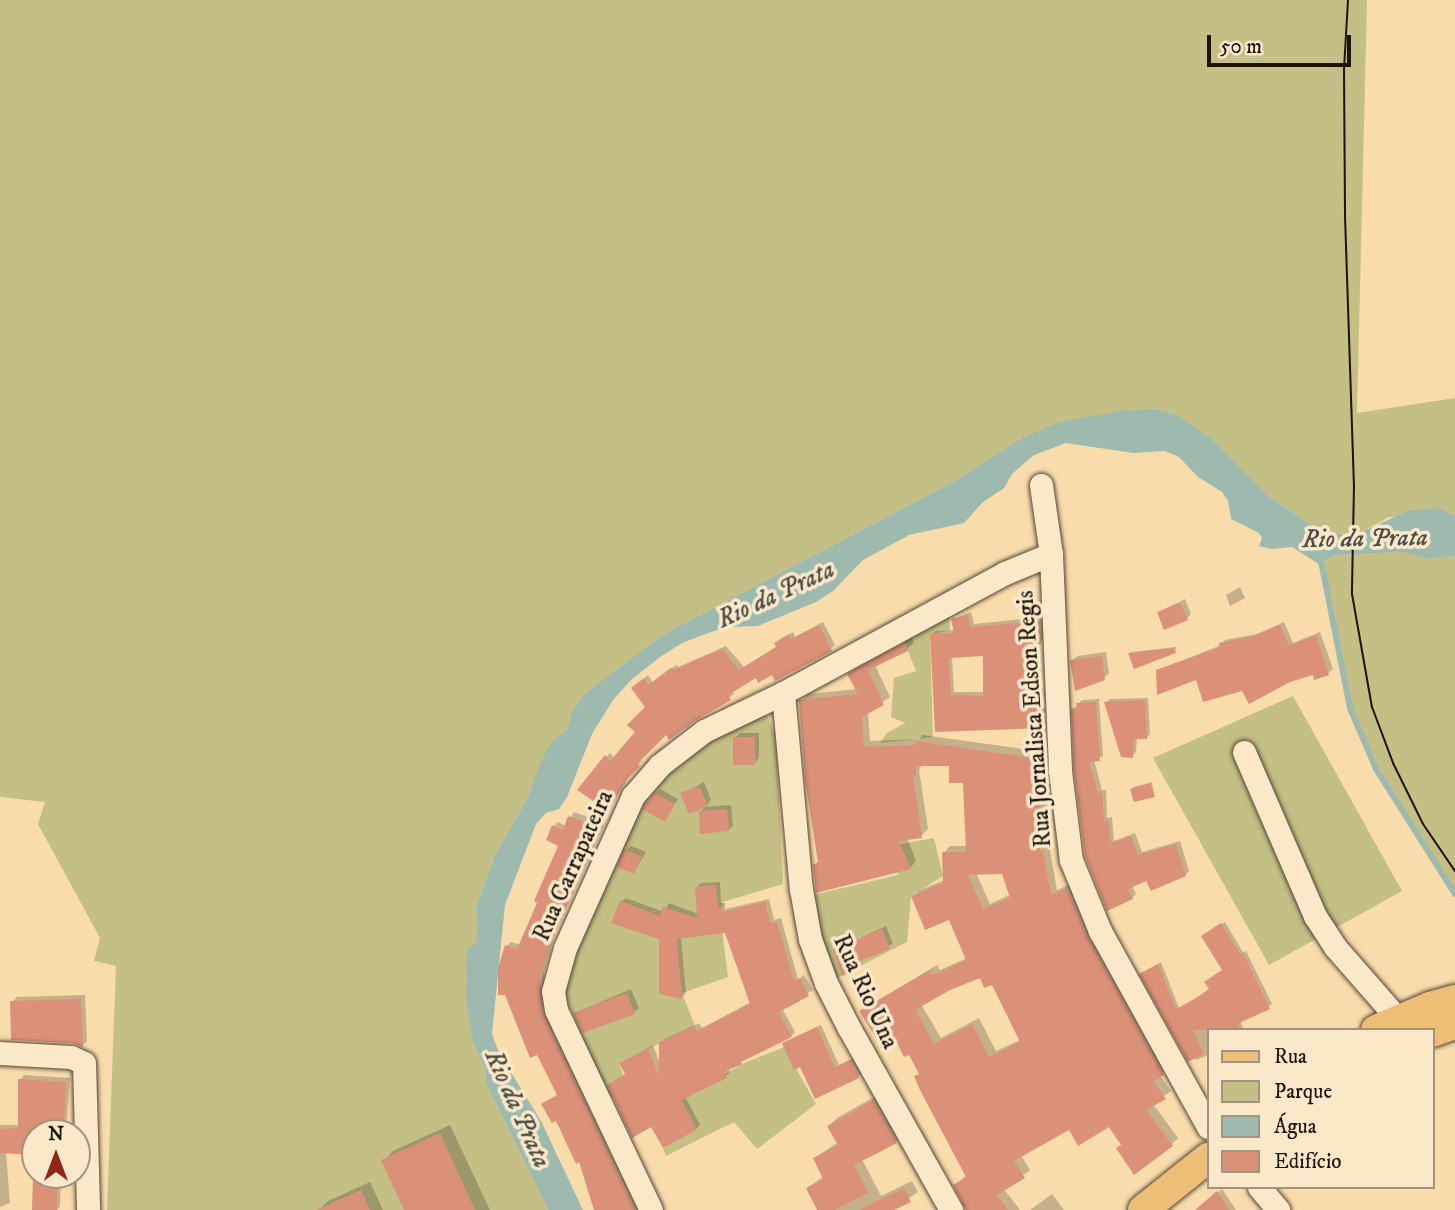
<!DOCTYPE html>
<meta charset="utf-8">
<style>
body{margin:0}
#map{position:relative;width:1455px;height:1210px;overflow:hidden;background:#f8dcac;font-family:"IM FELL DW Pica",serif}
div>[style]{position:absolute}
.green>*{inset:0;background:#c3bf85}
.water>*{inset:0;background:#9ebaaf}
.shadow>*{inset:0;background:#0003}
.stream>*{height:6px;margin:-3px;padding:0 3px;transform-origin:3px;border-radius:3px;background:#9ebaaf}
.building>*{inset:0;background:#db9078}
.roads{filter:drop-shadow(0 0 2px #554535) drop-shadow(0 0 2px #554535)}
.minor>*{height:23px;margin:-11.5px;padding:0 11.5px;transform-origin:11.5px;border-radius:11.5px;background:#fae8c9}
.major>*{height:30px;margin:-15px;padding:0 15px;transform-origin:15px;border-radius:15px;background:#ecbe76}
.tram>*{height:2px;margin:-1px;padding:0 1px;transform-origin:1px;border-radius:1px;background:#1f130d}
span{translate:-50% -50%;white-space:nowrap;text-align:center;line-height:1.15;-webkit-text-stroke:7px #fae8c9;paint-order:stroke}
.street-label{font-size:24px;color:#1f130d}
.water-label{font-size:26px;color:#4b4d46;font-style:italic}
.legend{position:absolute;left:1207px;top:1028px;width:228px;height:161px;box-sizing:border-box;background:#fae8c9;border:2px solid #a2937e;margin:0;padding:9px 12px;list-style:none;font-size:21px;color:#1f130d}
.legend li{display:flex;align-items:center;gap:14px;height:35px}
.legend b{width:35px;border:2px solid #a2937e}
.north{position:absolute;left:21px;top:1119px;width:70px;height:70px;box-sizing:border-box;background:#fae8c9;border:2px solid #a2937e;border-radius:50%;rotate:0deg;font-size:19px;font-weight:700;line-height:28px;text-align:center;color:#1f130d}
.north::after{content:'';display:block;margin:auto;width:24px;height:32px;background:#8f2418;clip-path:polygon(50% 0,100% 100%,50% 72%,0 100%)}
.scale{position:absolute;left:1207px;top:35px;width:144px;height:32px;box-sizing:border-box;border:4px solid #1f130d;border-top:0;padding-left:9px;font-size:21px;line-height:24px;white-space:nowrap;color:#1f130d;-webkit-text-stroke:5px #fae8c9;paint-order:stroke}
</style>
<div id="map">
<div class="green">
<div style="clip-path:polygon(0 0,1367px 0,1357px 413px,1455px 398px,1455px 516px,1389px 517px,1361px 532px,1327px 535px,1268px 496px,1216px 443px,1022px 438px,953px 482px,664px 634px,585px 693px,571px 714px,567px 730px,552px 741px,528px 797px,495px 855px,476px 907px,479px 935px,475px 944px,473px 1042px,485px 1069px,486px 1083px,548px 1210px,107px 1210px,116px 966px,94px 961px,100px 938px,38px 824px,45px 802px,0 797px)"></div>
<div style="clip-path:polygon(1403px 552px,1426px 559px,1455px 556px,1455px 894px,1376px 769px,1350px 708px,1322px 563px,1335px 555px)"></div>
<div style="clip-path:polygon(949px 611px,950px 630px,930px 635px,933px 737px,880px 743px,887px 733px,905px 723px,891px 717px,894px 678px,916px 671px,901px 634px)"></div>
<div style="clip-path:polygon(1293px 696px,1402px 891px,1269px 965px,1153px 758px)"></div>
<div style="clip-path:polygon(766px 712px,776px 737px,783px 884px,723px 902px,721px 921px,728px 977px,682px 993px,695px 1026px,619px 1063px,629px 1092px,608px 1099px,559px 981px,637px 801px,707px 734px)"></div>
<div style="clip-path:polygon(934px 838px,943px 876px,911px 896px,907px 942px,831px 981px,809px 896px,898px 875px,889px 846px)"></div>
<div style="clip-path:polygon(784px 1047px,816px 1104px,757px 1149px,734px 1122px,666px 1156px,663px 1148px,697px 1130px,681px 1100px,742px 1064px)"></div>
</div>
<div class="water">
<div style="clip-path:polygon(1156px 409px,1181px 417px,1216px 443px,1268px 496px,1327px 535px,1361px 532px,1408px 511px,1438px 508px,1455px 516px,1455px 556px,1426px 559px,1403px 552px,1335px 555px,1319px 564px,1292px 547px,1271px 549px,1259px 546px,1262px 538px,1259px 533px,1231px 519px,1228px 501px,1222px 492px,1198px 477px,1179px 457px,1165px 451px,1133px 453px,1066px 443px,1034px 455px,1012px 474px,1004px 488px,983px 502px,964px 523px,909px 535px,863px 560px,833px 591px,816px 602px,758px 626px,728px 627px,711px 632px,682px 643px,660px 657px,632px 679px,613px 700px,592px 734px,567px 797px,559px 809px,546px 813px,536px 824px,505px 905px,492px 1034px,499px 1053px,541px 1121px,583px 1210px,548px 1210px,486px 1083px,485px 1069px,473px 1042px,466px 996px,467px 949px,475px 944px,478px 935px,476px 907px,495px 855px,528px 797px,541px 762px,552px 741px,567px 730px,571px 714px,585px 693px,664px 634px,953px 482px,1022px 438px,1060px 422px,1119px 411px)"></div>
</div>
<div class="shadow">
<div style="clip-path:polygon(1240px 587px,1245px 598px,1230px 606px,1226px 595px)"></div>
<div style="clip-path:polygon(1185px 599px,1191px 614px,1187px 619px,1159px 612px)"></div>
<div style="clip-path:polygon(evenodd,971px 612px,974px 624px,1043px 617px,1044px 638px,1040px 642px,1027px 642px,1029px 691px,1046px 691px,1043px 701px,1046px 722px,1042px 726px,936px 730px,932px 635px,936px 631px,955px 630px,953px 619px,971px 612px,984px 655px,984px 692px,954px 692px,952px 656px,984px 655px)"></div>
<div style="clip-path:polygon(823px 622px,835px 645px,831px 649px,773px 673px,756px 676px,732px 691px,734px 694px,718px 707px,666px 733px,639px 760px,642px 761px,631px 772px,611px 804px,606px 757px,610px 753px,614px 758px,638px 732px,647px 707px,637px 685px,648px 675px,653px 683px,676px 665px,678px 667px,726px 646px,744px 667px,778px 646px,776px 643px,780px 639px,793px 632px,795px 637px)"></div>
<div style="clip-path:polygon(1284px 622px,1293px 643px,1320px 632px,1333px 669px,1328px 673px,1314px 673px,1243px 688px,1157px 671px,1221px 645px,1225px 640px,1257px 634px)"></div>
<div style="clip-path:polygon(evenodd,912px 638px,914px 643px,907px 649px,875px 665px,890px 697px,868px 712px,870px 741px,919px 739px,923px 735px,1051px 753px,1052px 785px,1047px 791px,1046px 846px,1049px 845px,1057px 890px,1074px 882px,1169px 1067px,1160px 1075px,1171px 1091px,1153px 1104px,1178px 1138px,1172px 1144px,1122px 1144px,1110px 1125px,1070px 1127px,1021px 1155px,1030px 1170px,1004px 1189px,1020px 1210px,986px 1210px,955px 1185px,967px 1175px,916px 1077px,920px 1072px,910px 1052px,861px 1011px,937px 965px,940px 970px,967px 958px,950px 918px,913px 896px,920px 890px,945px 880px,944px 853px,950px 846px,968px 846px,965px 781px,950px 764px,922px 764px,919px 770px,928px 829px,921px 836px,907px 838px,916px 861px,910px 868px,815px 865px,819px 860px,801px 701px,808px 694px,857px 689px,849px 675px,856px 668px,912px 638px,1003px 872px,1010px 895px,990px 904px,976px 873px,1003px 872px,912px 638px,981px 976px,993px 983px,1020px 1040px,996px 1051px,979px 1018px,941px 1038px,921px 1004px,949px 988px,981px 976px)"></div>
<div style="clip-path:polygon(1176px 647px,1175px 652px,1130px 654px,1132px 652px)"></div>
<div style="clip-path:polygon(1106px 652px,1109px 673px,1104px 678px,1072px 661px,1077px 656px)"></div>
<div style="clip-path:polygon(1148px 698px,1150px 734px,1146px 738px,1137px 737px,1136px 752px,1132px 756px,1106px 702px,1110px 699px)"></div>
<div style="clip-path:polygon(1099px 699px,1103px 756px,1094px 760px,1102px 790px,1106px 790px,1107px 818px,1112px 817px,1114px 841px,1135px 833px,1142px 852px,1180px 841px,1189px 871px,1185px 875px,1147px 879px,1132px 885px,1136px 894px,1132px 898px,1108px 908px,1073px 709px,1082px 700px)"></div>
<div style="clip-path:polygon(740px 733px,759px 733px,759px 758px,755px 763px,735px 738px)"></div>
<div style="clip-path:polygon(704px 782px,711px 800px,707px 805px,683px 794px)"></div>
<div style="clip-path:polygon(1152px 782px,1154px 795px,1132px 789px,1134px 787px)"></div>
<div style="clip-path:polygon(660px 789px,678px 799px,665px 819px,656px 794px)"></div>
<div style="clip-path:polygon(731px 805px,733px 825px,729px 830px,700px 812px,705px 807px)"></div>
<div style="clip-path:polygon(574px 812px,605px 823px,555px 934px,544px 972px,546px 1007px,643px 1210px,595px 1210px,580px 1160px,557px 1119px,544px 1104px,558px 1094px,507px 946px,511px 942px,521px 945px,561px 845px,554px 826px,558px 822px,566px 826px)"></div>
<div style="clip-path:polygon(631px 846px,646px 852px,634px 872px,626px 850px)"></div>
<div style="clip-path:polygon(720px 882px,721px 903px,725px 903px,725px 909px,769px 899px,774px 920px,781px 918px,798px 979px,804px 975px,813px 990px,782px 1008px,795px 1032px,790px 1037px,728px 1068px,730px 1072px,726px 1076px,685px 1096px,700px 1125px,696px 1129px,626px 1073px,621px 1064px,653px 1045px,661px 1066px,661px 1043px,665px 1039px,699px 1023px,702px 1028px,751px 1002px,726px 931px,681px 937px,686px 993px,682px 997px,661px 938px,621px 902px,626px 898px,664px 912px,669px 903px,698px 914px,697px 887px,701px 883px)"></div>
<div style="clip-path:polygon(1225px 922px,1243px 952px,1246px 951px,1272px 1004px,1240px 1021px,1244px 1030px,1208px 1030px,1208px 1055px,1196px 1060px,1142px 974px,1161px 962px,1179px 1008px,1201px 996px,1211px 989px,1224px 969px,1207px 933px)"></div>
<div style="clip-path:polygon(886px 926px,893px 944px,857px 960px,857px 968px,852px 955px,835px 950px)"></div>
<div style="clip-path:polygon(631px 989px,639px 1008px,634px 1012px,575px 1013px)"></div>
<div style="clip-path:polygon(85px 995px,87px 1041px,83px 1045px,12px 1002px,17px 997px)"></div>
<div style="clip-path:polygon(821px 1025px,839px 1065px,855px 1057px,862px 1073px,858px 1077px,800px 1065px,784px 1043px)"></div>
<div style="clip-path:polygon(24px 1075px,70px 1078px,66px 1131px,76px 1133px,35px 1133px,35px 1154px,6px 1152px,10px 1203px,0 1207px,0 1125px,20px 1125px,20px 1080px)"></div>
<div style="clip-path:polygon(881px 1093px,904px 1134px,896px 1141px,862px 1159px,881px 1196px,912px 1181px,918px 1192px,891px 1210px,819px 1210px,808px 1188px,824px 1176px,815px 1158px,838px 1142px,829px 1126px,837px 1118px)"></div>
<div style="clip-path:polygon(450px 1125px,490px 1210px,406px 1210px,383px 1161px,393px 1151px)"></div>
<div style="clip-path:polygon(35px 1165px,35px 1175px,61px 1175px,60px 1206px,57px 1210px,34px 1210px)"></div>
<div style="clip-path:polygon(370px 1182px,383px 1210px,319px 1210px,328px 1201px)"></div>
<div style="clip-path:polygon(1222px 1189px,1236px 1210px,1197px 1210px)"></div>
<div style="clip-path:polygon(1052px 1194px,1064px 1210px,1030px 1210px)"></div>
</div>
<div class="stream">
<div style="left:1320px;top:556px;width:155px;rotate:78.8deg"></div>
<div style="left:1350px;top:708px;width:66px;rotate:66.9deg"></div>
<div style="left:1376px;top:769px;width:148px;rotate:57.7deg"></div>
</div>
<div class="building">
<div style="clip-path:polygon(1180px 603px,1188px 620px,1164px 630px,1157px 612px)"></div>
<div style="clip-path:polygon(evenodd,968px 615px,970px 627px,1040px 621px,1041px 644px,1024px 644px,1025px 694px,1043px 694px,1043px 703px,1039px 704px,1043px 728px,935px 732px,930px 634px,954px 633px,951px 619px,968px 615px,983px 656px,983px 696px,951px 695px,949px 658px,983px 656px)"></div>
<div style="clip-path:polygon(819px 625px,832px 651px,775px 681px,772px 675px,758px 683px,756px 678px,728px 695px,731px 700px,696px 720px,669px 740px,666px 735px,637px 764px,640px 766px,628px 778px,608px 811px,577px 790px,605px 755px,610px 761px,635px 732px,627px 725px,645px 707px,631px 688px,644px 678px,648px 685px,671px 668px,674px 670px,722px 649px,739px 670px,776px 647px,774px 643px,788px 635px,791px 639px)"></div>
<div style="clip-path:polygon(1280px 625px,1289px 646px,1316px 635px,1329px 675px,1314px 680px,1313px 675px,1290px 682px,1249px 704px,1242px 691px,1203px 702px,1196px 680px,1157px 695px,1156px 670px,1220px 647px,1219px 643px,1251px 637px)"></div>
<div style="clip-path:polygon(evenodd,905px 643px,908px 651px,868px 670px,884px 705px,862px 717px,864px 747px,915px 745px,915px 741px,1045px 760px,1046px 793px,1041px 794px,1040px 851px,1043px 851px,1051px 895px,1067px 888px,1088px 938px,1164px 1075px,1153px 1081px,1166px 1099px,1146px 1110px,1173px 1146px,1134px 1175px,1116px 1148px,1121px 1145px,1109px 1127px,1078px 1146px,1069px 1130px,1014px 1161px,1025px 1178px,997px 1195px,1008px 1210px,966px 1210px,953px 1185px,966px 1177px,920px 1090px,914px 1076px,919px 1074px,909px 1055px,904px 1057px,895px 1039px,881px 1046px,859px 1011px,930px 970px,933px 975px,966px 960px,949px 920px,925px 930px,911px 896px,943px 883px,942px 852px,966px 852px,963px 783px,949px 783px,949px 766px,916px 766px,916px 776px,913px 776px,922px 838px,899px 841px,911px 869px,816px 893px,813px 864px,818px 863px,805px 779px,799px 700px,858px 694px,847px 674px,905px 643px,1002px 874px,1010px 898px,983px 909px,968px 875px,1002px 874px,905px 643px,980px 978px,984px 988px,992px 985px,1020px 1042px,989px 1057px,972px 1024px,934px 1044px,915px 1010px,950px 990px,980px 978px)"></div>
<div style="clip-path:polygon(1174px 648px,1176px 653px,1134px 669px,1128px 653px)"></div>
<div style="clip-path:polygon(1102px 656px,1105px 680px,1075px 691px,1070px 660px)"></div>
<div style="clip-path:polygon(1145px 700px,1147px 739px,1134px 739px,1133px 758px,1121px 757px,1104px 702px)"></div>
<div style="clip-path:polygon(1096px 702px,1100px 761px,1089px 762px,1098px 793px,1102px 793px,1104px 821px,1108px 820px,1111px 843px,1131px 836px,1138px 855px,1176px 844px,1186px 876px,1151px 891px,1146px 881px,1128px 889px,1133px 899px,1107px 911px,1085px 856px,1074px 770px,1071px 709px,1077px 708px,1076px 703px)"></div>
<div style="clip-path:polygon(733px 737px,755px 737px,755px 765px,733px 765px)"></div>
<div style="clip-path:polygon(1150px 783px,1155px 797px,1134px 802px,1130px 789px)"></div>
<div style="clip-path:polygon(699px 786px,708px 806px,689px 814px,680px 793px)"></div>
<div style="clip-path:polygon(655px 793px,675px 804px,665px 822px,642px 809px)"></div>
<div style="clip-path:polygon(727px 809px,729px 831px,700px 834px,699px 811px)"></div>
<div style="clip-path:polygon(568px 816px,601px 828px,551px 941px,540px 977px,542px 1012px,635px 1210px,594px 1210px,579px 1162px,576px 1164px,556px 1121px,552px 1123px,541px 1104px,557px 1095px,537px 1055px,530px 1058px,505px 995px,498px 995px,498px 968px,505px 945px,517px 949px,537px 903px,534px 901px,558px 846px,546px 840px,552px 825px,563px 830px)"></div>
<div style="clip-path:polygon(624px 849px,642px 857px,634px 874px,617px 867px)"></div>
<div style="clip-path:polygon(716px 885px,718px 907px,722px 907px,722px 912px,765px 902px,770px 923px,777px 922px,794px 981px,800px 978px,809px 996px,779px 1012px,792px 1037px,741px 1062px,742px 1064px,724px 1072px,727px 1078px,681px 1100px,697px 1130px,663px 1148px,651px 1127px,632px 1138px,607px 1085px,625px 1074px,619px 1063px,648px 1048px,659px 1076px,659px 1042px,695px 1026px,697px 1031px,750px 1004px,725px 933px,677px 939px,682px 999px,659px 994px,659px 939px,611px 923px,620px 901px,660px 916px,663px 907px,697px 918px,695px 887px)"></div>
<div style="clip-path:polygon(1221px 923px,1240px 954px,1243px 953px,1270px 1009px,1237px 1024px,1240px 1030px,1193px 1030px,1204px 1054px,1188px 1062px,1139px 974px,1158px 964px,1176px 1009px,1196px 998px,1209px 989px,1204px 982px,1222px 970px,1201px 936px)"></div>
<div style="clip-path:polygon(882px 929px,890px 949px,853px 964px,856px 971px,842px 976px,833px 950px)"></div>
<div style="clip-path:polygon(627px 993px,635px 1014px,583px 1033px,573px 1013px)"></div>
<div style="clip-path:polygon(81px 999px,83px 1047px,72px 1043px,11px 1040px,10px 1001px)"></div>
<div style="clip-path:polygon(817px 1027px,835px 1068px,850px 1060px,859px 1078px,815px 1099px,800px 1067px,794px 1070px,782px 1043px)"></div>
<div style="clip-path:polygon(18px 1079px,66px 1082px,64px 1122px,60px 1121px,59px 1133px,35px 1133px,35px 1155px,0 1153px,0 1129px,18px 1128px)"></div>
<div style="clip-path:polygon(873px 1100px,897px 1143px,854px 1165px,868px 1193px,834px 1210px,817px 1210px,806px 1188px,823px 1179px,813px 1158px,838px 1145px,827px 1126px)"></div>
<div style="clip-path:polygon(440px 1133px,475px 1210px,404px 1210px,381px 1160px)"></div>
<div style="clip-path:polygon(33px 1175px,57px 1175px,57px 1210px,32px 1210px)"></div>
<div style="clip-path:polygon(904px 1188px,911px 1202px,894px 1210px,859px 1210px)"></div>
<div style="clip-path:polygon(361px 1190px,370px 1210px,316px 1210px)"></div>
<div style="clip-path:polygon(1217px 1191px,1229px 1210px,1195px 1210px)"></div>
</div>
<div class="roads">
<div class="minor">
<div style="left:1041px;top:485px;width:70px;rotate:81.8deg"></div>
<div style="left:1051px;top:554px;width:217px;rotate:87.6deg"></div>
<div style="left:1060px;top:771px;width:90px;rotate:83deg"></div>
<div style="left:1071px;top:860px;width:77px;rotate:67.8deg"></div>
<div style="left:1100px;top:931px;width:224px;rotate:61.1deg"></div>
<div style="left:783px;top:693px;width:197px;rotate:84.8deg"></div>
<div style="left:801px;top:889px;width:51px;rotate:79.8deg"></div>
<div style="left:810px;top:939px;width:47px;rotate:70deg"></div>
<div style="left:826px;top:983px;width:51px;rotate:62.9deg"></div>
<div style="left:849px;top:1028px;width:209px;rotate:60.7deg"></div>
<div style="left:1244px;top:752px;width:179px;rotate:66.6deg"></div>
<div style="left:1315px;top:916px;width:37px;rotate:57deg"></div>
<div style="left:1335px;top:947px;width:97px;rotate:48.8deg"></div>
<div style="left:0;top:1053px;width:71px;rotate:3.2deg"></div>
<div style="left:71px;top:1057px;width:14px;rotate:25deg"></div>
<div style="left:84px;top:1063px;width:147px;rotate:88.4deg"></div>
<div style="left:1259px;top:1187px;width:30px;rotate:50deg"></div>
<div style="left:651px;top:1210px;width:221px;rotate:-115.4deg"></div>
<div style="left:556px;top:1010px;width:19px;rotate:-99deg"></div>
<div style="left:553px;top:991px;width:45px;rotate:-74.4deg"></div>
<div style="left:565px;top:948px;width:167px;rotate:-65.9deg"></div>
<div style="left:633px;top:796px;width:41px;rotate:-48.9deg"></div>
<div style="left:660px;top:765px;width:56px;rotate:-37.7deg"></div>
<div style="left:704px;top:731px;width:88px;rotate:-25.7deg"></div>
<div style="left:783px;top:693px;width:252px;rotate:-28.4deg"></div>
<div style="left:1005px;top:573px;width:50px;rotate:-22.4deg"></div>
</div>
<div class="major">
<div style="left:1376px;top:1030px;width:59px;rotate:-23.1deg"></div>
<div style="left:1430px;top:1007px;width:26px;rotate:-16deg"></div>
<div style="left:1432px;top:1032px;width:24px;rotate:-19deg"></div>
<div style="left:1143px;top:1210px;width:83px;rotate:-38.7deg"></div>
</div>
</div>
<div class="tram">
<div style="left:1348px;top:0;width:69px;rotate:93.3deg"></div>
<div style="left:1344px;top:69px;width:147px;rotate:89.6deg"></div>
<div style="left:1345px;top:216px;width:269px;rotate:88.1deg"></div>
<div style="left:1354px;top:485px;width:109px;rotate:91.1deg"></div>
<div style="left:1352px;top:594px;width:115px;rotate:80deg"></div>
<div style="left:1372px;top:707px;width:60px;rotate:69.4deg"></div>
<div style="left:1393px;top:763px;width:68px;rotate:63.8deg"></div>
<div style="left:1423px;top:824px;width:57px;rotate:55.8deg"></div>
</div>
<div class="street-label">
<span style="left:1035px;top:719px;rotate:-94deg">Rua Jornalista Edson Regis</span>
<span style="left:574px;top:866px;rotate:-66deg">Rua Carrapateira</span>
<span style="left:865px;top:992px;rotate:65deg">Rua Rio Una</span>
</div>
<div class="water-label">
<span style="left:1365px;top:539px;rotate:-1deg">Rio da Prata</span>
<span style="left:776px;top:595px;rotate:-25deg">Rio da Prata</span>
<span style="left:517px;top:1109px;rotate:66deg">Rio da Prata</span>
</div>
<ul class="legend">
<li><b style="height:9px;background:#ecbe76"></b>Rua</li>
<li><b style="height:19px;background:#c3bf85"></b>Parque</li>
<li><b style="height:19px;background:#9ebaaf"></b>Água</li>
<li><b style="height:19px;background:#db9078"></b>Edifício</li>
</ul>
<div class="north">N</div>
<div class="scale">50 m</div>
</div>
